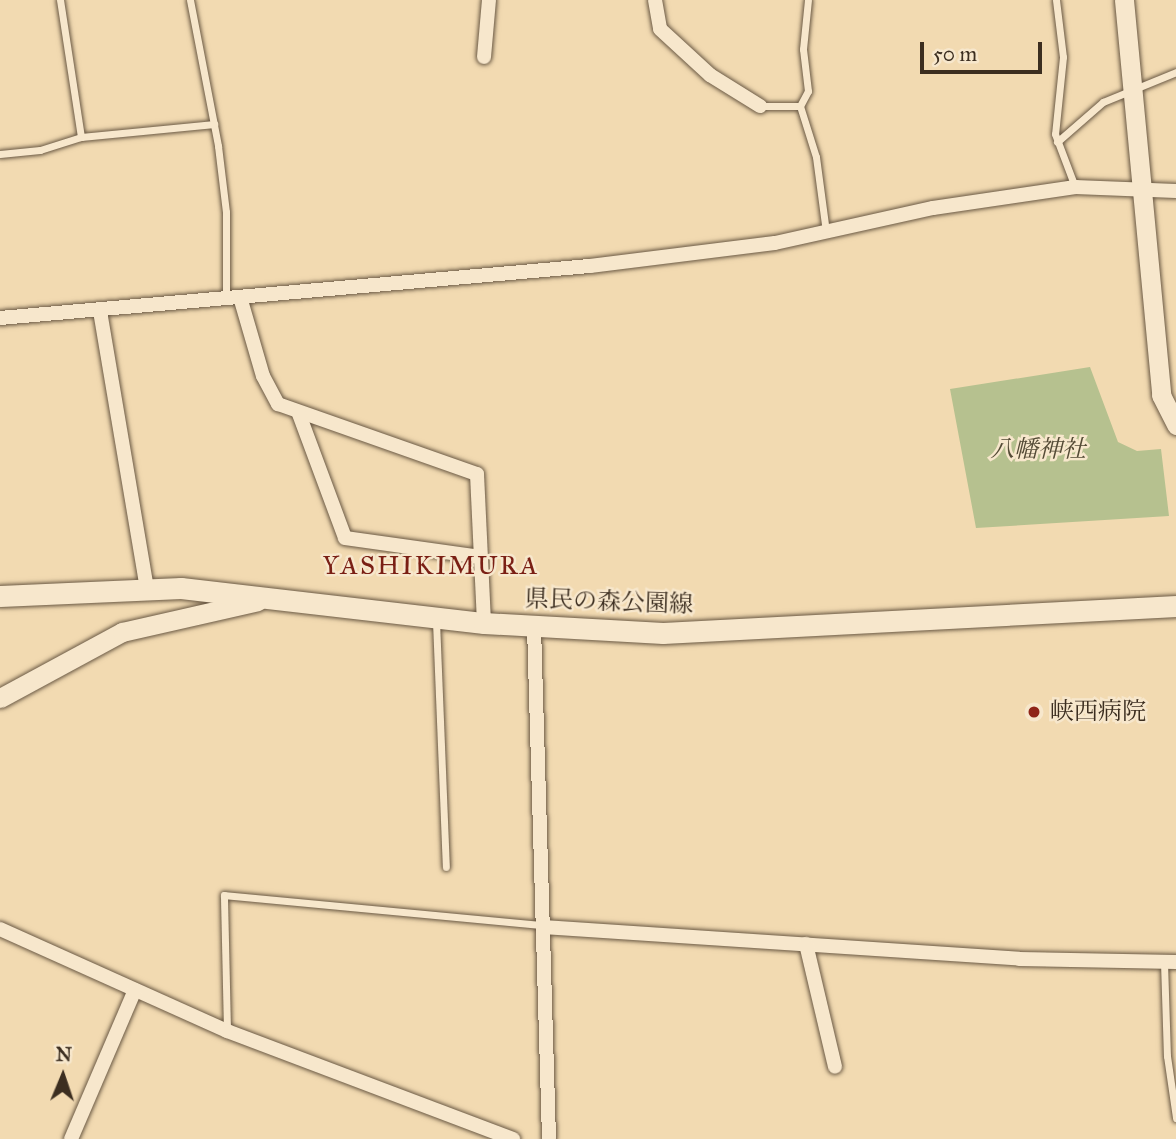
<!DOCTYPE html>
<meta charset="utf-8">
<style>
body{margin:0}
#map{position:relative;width:1176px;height:1139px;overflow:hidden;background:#f2dab1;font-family:"IM FELL Great Primer","Noto Serif JP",serif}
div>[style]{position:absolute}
.green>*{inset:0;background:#b6c18f}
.roads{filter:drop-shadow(0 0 2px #6a5944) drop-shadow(0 0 2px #6a5944)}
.service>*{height:7px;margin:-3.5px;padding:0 3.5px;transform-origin:3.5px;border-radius:3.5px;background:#f7e7cc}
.minor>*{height:14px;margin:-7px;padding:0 7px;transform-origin:7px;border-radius:7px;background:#f7e7cc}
.tertiary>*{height:19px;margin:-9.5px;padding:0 9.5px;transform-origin:9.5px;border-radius:9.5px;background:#f7e7cc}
.secondary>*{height:21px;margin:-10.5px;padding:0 10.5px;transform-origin:10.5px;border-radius:10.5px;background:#f7e7cc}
.dots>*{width:19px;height:19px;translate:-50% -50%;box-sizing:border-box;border:4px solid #f7e7cc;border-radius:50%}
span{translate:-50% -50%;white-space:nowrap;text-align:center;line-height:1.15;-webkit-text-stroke:5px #f7e7cc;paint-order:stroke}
.park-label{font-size:24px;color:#544b36;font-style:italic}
.street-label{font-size:24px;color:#3c2e20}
.poi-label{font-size:24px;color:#3c2e20}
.left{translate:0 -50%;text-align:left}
.neighbourhood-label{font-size:26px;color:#7a1f14;letter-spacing:2px}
.north{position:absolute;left:28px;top:1041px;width:70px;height:70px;-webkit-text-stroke:5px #f7e7cc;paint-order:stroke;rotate:2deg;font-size:19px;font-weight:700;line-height:28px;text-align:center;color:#3c2e20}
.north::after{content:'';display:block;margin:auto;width:24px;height:32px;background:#3c2e20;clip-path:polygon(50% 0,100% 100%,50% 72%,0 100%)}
.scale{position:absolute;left:920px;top:42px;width:122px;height:32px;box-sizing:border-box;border:4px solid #3c2e20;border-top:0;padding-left:9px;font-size:21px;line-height:24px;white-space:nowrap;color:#3c2e20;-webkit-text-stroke:5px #f7e7cc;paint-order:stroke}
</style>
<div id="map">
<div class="green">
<div style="clip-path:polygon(1090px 367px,1118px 442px,1137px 451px,1161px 449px,1169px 516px,976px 528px,950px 389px)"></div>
</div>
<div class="roads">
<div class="service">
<div style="left:190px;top:0;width:149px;rotate:79.1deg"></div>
<div style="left:218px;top:146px;width:66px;rotate:83.1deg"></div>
<div style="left:226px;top:212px;width:87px;rotate:90deg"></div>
<div style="left:1056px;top:0;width:57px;rotate:83deg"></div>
<div style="left:1063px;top:57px;width:77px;rotate:95.9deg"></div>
<div style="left:1055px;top:134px;width:57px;rotate:69.3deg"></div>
<div style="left:760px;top:106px;width:40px"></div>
<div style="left:800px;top:106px;width:53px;rotate:72.6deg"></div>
<div style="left:816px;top:157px;width:76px;rotate:82.4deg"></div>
<div style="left:800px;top:106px;width:17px;rotate:-62deg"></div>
<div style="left:808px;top:91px;width:42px;rotate:-96.8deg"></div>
<div style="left:803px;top:49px;width:49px;rotate:-84.2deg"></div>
<div style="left:81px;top:137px;width:134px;rotate:-5.6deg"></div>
<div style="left:1057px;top:142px;width:61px;rotate:-41deg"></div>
<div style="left:1103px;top:102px;width:79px;rotate:-22.3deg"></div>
<div style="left:0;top:154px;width:40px;rotate:-5.7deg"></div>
<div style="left:40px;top:150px;width:43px;rotate:-17.6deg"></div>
<div style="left:81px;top:137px;width:139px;rotate:-98.7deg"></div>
<div style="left:436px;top:621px;width:246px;rotate:87.7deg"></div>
<div style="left:1164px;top:962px;width:94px;rotate:88.2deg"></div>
<div style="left:1167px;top:1056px;width:63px;rotate:81.7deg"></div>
<div style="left:227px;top:1030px;width:135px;rotate:-91.3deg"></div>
<div style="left:224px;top:895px;width:320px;rotate:5.4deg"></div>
</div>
<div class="minor">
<div style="left:655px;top:0;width:29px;rotate:80deg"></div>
<div style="left:660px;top:29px;width:68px;rotate:42.6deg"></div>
<div style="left:710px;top:75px;width:59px;rotate:31.8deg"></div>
<div style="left:484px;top:57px;width:57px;rotate:-85deg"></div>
<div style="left:240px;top:297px;width:82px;rotate:73.8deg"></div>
<div style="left:263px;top:376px;width:32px;rotate:62deg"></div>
<div style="left:278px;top:404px;width:211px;rotate:19.4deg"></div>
<div style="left:477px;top:474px;width:149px;rotate:87.3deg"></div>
<div style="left:100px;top:311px;width:281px;rotate:80.4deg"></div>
<div style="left:0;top:318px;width:592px;rotate:-5.04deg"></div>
<div style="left:590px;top:266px;width:186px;rotate:-7.1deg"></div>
<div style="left:775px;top:243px;width:162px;rotate:-12.5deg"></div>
<div style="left:933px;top:208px;width:144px;rotate:-8.4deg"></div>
<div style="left:1075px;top:187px;width:101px;rotate:2.3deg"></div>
<div style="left:299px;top:414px;width:132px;rotate:69.6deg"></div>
<div style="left:345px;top:538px;width:137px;rotate:8deg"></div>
<div style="left:534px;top:627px;width:512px;rotate:88.32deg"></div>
<div style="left:543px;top:927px;width:477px;rotate:3.8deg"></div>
<div style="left:1019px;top:959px;width:157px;rotate:1.1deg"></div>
<div style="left:0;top:929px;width:249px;rotate:24.2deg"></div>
<div style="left:227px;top:1031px;width:306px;rotate:20.7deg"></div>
<div style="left:806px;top:944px;width:126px;rotate:76.7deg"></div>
<div style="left:71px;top:1139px;width:162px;rotate:-66.8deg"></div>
</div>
<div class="tertiary">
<div style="left:1124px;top:0;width:397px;rotate:84.6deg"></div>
<div style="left:1161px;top:395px;width:34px;rotate:63deg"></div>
<div style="left:0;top:698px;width:139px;rotate:-28.4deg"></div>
<div style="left:122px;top:632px;width:139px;rotate:-12.8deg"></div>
</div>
<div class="secondary">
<div style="left:0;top:596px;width:181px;rotate:-2.5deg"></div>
<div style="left:181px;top:588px;width:305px;rotate:6.6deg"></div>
<div style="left:484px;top:623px;width:179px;rotate:3.2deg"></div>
<div style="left:663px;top:633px;width:514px;rotate:-3.01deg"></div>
</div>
</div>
<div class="dots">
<div style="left:1034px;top:712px;background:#8f2418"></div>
</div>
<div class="park-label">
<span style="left:1038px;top:450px">八幡神社</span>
</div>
<div class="street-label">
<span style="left:609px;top:602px;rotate:2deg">県民の森公園線</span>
</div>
<div class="poi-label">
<span class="left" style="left:1050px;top:712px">峡西病院</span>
</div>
<div class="neighbourhood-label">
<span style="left:431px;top:566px">YASHIKIMURA</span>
</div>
<div class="north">N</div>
<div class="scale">50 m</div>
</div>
